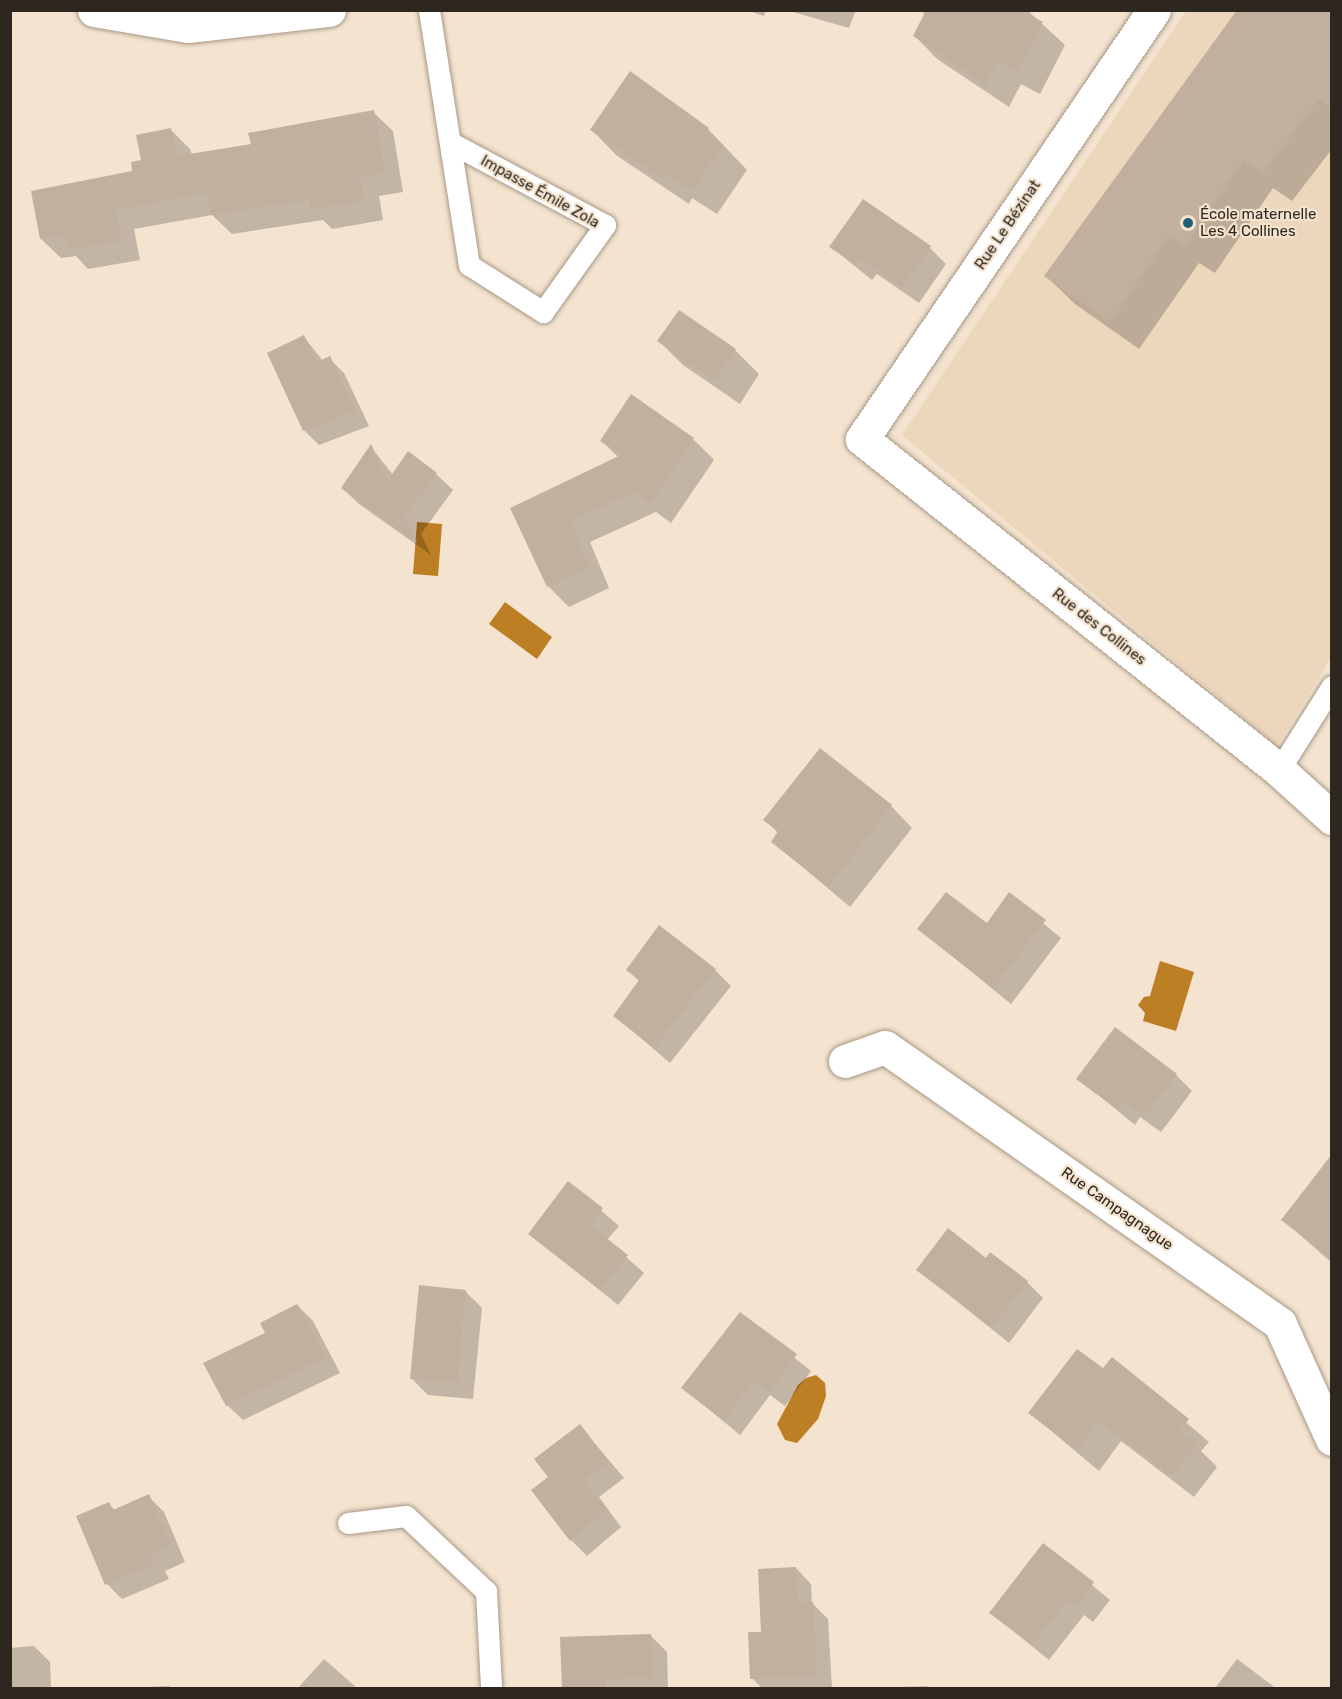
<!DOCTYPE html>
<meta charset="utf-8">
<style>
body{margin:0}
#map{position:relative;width:1342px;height:1699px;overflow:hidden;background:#f3e3cf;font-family:Rubik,sans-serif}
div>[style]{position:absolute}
.built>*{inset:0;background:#ecd6bc}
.water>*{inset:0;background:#bc7f24}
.shadow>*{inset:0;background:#0003}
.building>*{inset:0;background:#c1b09d}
.roads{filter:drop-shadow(0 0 2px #a89886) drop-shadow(0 0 2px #a89886)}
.lane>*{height:21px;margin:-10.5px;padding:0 10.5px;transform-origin:10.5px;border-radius:10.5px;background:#fff}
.street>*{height:33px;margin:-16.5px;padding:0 16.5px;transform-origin:16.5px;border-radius:16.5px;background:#fff}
.dots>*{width:16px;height:16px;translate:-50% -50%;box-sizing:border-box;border:3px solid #f3e3cf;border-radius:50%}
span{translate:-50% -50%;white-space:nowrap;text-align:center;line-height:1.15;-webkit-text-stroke:4.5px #f3e3cf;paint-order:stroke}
.street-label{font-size:15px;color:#2d271f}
.poi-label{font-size:15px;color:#2d271f}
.left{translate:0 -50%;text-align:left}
.frame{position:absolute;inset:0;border:12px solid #2d271f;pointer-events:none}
</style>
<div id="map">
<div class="built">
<div style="clip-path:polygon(1186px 11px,1331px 11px,1331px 658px,1277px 746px,902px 435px)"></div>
</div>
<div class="water">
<div style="clip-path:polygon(417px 522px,442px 524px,438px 576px,413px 574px)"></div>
<div style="clip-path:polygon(505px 602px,552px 637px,537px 659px,489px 624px)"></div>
<div style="clip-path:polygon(1160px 961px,1194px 972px,1176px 1031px,1143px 1021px,1145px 1013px,1138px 1005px,1144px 997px,1150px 996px)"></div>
<div style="clip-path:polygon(816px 1375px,825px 1383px,826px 1396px,818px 1419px,797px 1443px,785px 1440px,777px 1424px,798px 1385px,806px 1378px)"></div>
</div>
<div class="shadow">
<div style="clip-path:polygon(746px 10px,766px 10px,764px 16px)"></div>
<div style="clip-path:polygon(786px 10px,856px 10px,849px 28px)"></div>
<div style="clip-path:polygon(922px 10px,1027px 10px,1065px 45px,1040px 94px,1021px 84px,1009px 107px,937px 59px,915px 36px,925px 16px)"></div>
<div style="clip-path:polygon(1332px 10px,1332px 149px,1292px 201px,1273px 188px,1215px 273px,1199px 263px,1139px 349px,1075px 304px,1046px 276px)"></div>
<div style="clip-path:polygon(373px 112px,393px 131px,403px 192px,379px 196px,383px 220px,332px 229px,323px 220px,232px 234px,212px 215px,134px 229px,140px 260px,88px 269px,76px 256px,61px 258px,41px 239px,134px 172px,171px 130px,190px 149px,192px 155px,252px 146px)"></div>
<div style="clip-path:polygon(708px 129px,747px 170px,717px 214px,692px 198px,689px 204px,616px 155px,592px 130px)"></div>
<div style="clip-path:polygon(831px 247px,930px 248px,946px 264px,919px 303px,877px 274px,872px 280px)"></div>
<div style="clip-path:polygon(304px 337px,323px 361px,329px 358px,344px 373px,369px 426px,319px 445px,304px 430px)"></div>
<div style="clip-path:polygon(659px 341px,735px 350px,759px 374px,740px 404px,683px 365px)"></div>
<div style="clip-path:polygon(693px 439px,714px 460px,671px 523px,656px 512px,590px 542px,609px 588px,569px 607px,548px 586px,512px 508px,619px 458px,602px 441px)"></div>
<div style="clip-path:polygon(371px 447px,393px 475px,436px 474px,453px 490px,421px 534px,431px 555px,359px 504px,342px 488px)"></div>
<div style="clip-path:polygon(891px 806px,912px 828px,850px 907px,772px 841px,778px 833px,765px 820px)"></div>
<div style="clip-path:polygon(1009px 895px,1061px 938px,1011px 1004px,919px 929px,987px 925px)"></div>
<div style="clip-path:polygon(628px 970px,715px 970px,731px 986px,670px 1063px,615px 1016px,640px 982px)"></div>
<div style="clip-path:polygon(1176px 1075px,1192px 1091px,1161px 1132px,1140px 1117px,1135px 1125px,1078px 1078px)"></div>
<div style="clip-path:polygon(1332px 1156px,1332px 1263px,1283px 1220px)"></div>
<div style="clip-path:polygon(569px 1183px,619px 1226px,607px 1240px,644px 1273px,618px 1305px,530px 1234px)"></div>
<div style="clip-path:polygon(986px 1260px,1027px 1282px,1043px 1298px,1009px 1343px,918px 1270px)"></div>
<div style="clip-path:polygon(465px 1291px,482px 1308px,473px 1399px,428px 1395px,412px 1379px)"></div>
<div style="clip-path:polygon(297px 1305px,313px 1321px,340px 1373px,243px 1420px,227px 1405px,267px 1333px)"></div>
<div style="clip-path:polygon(740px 1314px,811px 1371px,785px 1406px,770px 1395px,740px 1435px,683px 1388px)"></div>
<div style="clip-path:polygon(1112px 1359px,1209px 1442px,1201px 1451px,1217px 1467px,1194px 1497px,1121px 1441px,1099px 1471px,1030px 1413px,1103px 1370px)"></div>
<div style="clip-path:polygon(580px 1426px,624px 1478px,599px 1497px,621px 1527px,587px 1556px,571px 1540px,550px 1477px)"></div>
<div style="clip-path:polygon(148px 1496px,164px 1512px,185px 1562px,165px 1571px,169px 1579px,122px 1599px,107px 1584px,109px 1504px,116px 1511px)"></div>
<div style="clip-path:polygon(1044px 1545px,1110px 1600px,1093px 1622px,1084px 1615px,1049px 1660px,991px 1613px)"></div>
<div style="clip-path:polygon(796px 1568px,811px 1584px,812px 1603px,828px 1619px,832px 1688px,762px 1688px,752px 1678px,762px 1633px)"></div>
<div style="clip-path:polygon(650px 1635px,667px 1652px,668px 1688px,563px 1688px)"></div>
<div style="clip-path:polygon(34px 1646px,50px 1662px,51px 1688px,10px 1688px,10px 1648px)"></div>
<div style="clip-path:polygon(324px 1659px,357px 1688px,397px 1688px,298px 1688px)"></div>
<div style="clip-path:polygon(1237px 1659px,1273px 1686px,1275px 1688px,1215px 1688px)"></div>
<div style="clip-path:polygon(169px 1686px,172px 1688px,123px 1688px)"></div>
<div style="clip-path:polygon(927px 1686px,929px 1688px,872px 1688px)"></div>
</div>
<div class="building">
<div style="clip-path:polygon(926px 10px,1021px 10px,1043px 22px,1017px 72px,998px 62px,986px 85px,913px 36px)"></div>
<div style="clip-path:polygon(1237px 10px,1332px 10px,1332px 109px,1319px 99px,1263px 173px,1244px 160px,1185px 246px,1170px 235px,1110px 322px,1044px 276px)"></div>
<div style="clip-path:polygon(630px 71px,709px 128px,706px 133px,723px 145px,692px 191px,667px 174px,664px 180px,590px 130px)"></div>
<div style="clip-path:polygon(374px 110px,385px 173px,360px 177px,364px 201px,311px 210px,309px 200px,211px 215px,207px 193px,116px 210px,121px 241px,68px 250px,65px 235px,40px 239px,31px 191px,132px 171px,131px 162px,141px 160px,136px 135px,171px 128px,177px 156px,251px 144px,248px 133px)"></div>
<div style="clip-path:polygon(863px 199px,931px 246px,902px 288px,860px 259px,855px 264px,829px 247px)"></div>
<div style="clip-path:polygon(679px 310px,736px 349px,715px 381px,657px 341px)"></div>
<div style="clip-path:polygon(304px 335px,317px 362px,330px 356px,356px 411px,303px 431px,267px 353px)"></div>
<div style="clip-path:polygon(631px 394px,694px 438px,650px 503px,634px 492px,571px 521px,589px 567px,547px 587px,510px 508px,621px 455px,600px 441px)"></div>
<div style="clip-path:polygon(371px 444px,388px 480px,408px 451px,437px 473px,405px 516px,417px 543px,341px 488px)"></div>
<div style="clip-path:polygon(820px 748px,892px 805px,828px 887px,771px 842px,778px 831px,763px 820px)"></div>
<div style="clip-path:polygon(946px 892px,987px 923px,1009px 892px,1046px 920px,993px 988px,917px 929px)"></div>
<div style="clip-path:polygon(659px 925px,716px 969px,654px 1048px,613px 1016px,639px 980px,626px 970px)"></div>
<div style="clip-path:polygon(1115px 1027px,1177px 1074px,1144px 1117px,1123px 1102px,1118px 1110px,1076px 1079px)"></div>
<div style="clip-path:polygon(1332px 1154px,1332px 1259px,1281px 1220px)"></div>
<div style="clip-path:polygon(568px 1181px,603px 1208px,590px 1225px,628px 1255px,600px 1290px,528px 1234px)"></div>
<div style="clip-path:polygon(948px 1228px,986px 1258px,990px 1252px,1028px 1281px,992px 1327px,916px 1270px)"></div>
<div style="clip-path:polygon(419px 1285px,466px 1290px,457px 1383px,410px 1379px)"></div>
<div style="clip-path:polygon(297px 1304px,326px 1357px,226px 1406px,203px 1363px,265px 1333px,260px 1323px)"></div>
<div style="clip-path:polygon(740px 1312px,797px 1354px,769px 1392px,754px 1381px,724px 1421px,681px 1388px)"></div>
<div style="clip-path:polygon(1077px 1349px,1103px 1368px,1112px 1357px,1189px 1419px,1179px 1431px,1197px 1444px,1172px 1476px,1099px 1421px,1077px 1450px,1028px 1413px)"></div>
<div style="clip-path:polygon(580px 1424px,609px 1462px,584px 1480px,606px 1510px,570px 1541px,531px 1490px,548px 1477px,534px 1459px)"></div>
<div style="clip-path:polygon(149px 1494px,171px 1546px,151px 1555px,154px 1564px,105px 1585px,76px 1516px,109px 1502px,113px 1510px)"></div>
<div style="clip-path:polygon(1043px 1543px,1094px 1582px,1076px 1607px,1067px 1600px,1032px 1645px,989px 1613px)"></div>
<div style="clip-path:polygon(796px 1567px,798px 1602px,813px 1602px,817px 1676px,750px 1679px,748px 1632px,761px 1632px,758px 1569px)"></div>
<div style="clip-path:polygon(651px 1634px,653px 1678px,606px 1679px,606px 1688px,562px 1689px,560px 1637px)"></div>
</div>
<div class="roads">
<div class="lane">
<div style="left:429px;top:10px;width:258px;rotate:81.1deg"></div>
<div style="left:469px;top:265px;width:88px;rotate:32.4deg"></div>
<div style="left:543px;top:312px;width:107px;rotate:-54.5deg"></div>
<div style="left:605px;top:225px;width:172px;rotate:-151.9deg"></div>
<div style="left:1279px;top:770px;width:99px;rotate:-57.8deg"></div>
<div style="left:348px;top:1523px;width:58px;rotate:-6.9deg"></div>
<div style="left:406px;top:1516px;width:110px;rotate:43.2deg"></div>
<div style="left:486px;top:1591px;width:97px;rotate:87deg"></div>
</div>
<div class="street">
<div style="left:94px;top:10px;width:95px;rotate:9.7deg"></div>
<div style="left:188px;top:26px;width:142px;rotate:-6.5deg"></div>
<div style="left:1154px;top:10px;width:519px;rotate:124.24deg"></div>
<div style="left:862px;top:439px;width:532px;rotate:38.44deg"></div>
<div style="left:1279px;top:770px;width:72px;rotate:42.2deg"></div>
<div style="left:845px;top:1061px;width:42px;rotate:-19.3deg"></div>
<div style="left:885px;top:1047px;width:482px;rotate:35deg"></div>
<div style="left:1280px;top:1324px;width:126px;rotate:65.7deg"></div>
</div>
</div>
<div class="dots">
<div style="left:1188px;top:223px;background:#1f6175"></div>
</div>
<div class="street-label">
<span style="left:540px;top:192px;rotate:29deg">Impasse Émile Zola</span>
<span style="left:1008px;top:225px;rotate:-56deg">Rue Le Bézinat</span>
<span style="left:1099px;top:627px;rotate:38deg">Rue des Collines</span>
<span style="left:1117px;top:1209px;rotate:35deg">Rue Campagnague</span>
</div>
<div class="poi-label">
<span class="left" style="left:1200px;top:223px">École maternelle<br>Les 4 Collines</span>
</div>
<div class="frame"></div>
</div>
